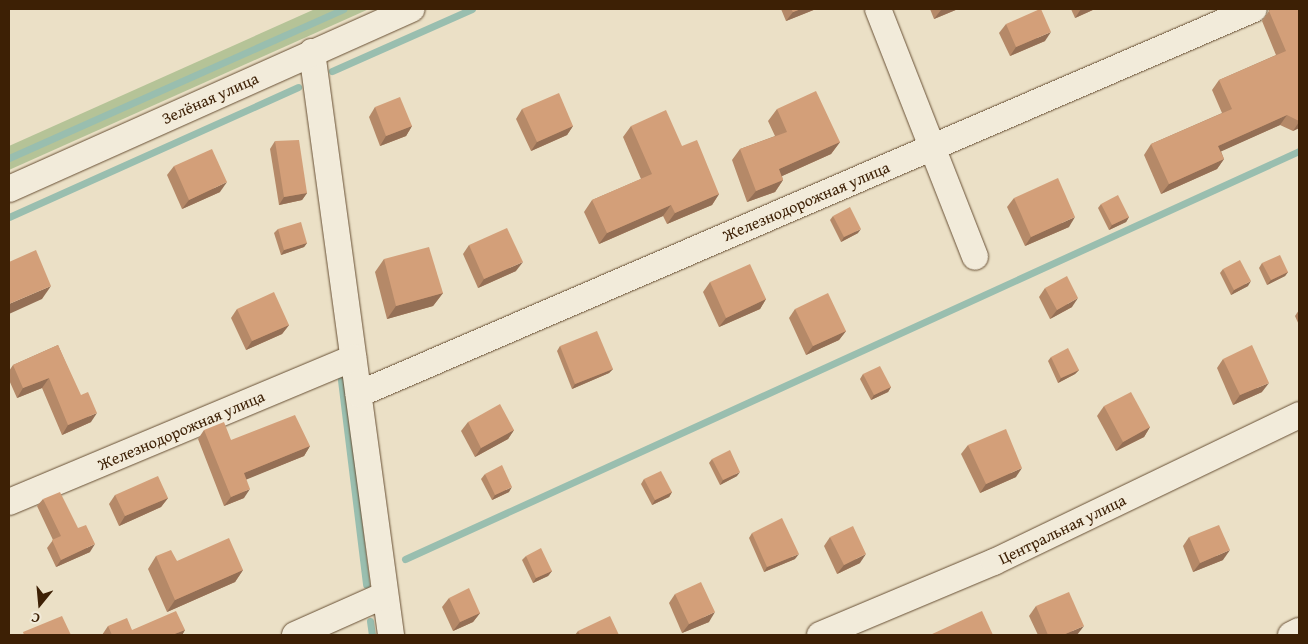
<!DOCTYPE html>
<meta charset="utf-8">
<style>
body{margin:0}
#map{position:relative;width:1308px;height:644px;overflow:hidden;background:#ebe0c6;font-family:"Gentium Book Plus",serif}
div>[style]{position:absolute}
.green>*{inset:0;background:#b5c397}
.stream>*{height:7px;margin:-3.5px;padding:0 3.5px;transform-origin:3.5px;border-radius:3.5px;background:#99beaf}
.roads{filter:drop-shadow(0 0 1px #685035) drop-shadow(0 0 1px #685035)}
.minor>*{height:26px;margin:-13px;padding:0 13px;transform-origin:13px;border-radius:13px;background:#f2ebda}
.wall>*{inset:0;background:#b58968}
.shaded-wall>*{inset:0;background:#946f55}
.building>*{inset:0;background:#d39f79}
span{translate:-50% -50%;white-space:nowrap;text-align:center;line-height:1.15;-webkit-text-stroke:5px #f2ebda;paint-order:stroke}
.street-label{font-size:16px;color:#3d2005}
.frame{position:absolute;inset:0;border:10px solid #3d2005;pointer-events:none}
.north{position:absolute;left:15px;top:579px;width:50px;height:50px;-webkit-text-stroke:4px #f2ebda;paint-order:stroke;rotate:197deg;font-size:14px;font-weight:700;line-height:20px;text-align:center;color:#3d2005}
.north::after{content:'';display:block;margin:auto;width:18px;height:22px;background:#3d2005;clip-path:polygon(50% 0,100% 100%,50% 72%,0 100%)}
</style>
<div id="map">
<div class="green">
<div style="clip-path:polygon(315px 9px,369px 9px,9px 170px,9px 146px)"></div>
</div>
<div class="stream">
<div style="left:332px;top:71px;width:153px;rotate:-23.9deg"></div>
<div style="left:9px;top:158px;width:366px;rotate:-24deg"></div>
<div style="left:9px;top:217px;width:317px;rotate:-24.2deg"></div>
<div style="left:341px;top:380px;width:206px;rotate:83deg"></div>
<div style="left:405px;top:559px;width:983px;rotate:-24.53deg"></div>
<div style="left:370px;top:621px;width:14px;rotate:82deg"></div>
</div>
<div class="roads">
<div class="minor">
<div style="left:878px;top:9px;width:266px;rotate:68.6deg"></div>
<div style="left:312px;top:52px;width:588px;rotate:82.28deg"></div>
<div style="left:9px;top:189px;width:441px;rotate:-24.1deg"></div>
<div style="left:359px;top:394px;width:974px;rotate:-23.28deg"></div>
<div style="left:9px;top:502px;width:373px;rotate:-22.7deg"></div>
<div style="left:295px;top:635px;width:98px;rotate:-24deg"></div>
<div style="left:820px;top:635px;width:189px;rotate:-22.8deg"></div>
<div style="left:994px;top:562px;width:339px;rotate:-25.7deg"></div>
<div style="left:1291px;top:635px;width:9px;rotate:-27deg"></div>
</div>
</div>
<div class="wall">
<div style="clip-path:polygon(781px 9px,816px 9px,786px 21px)"></div>
<div style="clip-path:polygon(930px 9px,958px 9px,934px 19px)"></div>
<div style="clip-path:polygon(1071px 9px,1095px 9px,1075px 18px)"></div>
<div style="clip-path:polygon(1268px 9px,1299px 9px,1299px 128px,1293px 131px,1280px 125px,1221px 151px,1224px 159px,1217px 169px,1161px 194px,1144px 155px,1151px 144px,1222px 113px,1212px 90px,1219px 80px,1276px 55px,1262px 21px,1269px 11px)"></div>
<div style="clip-path:polygon(1006px 24px,1045px 41px,1010px 56px,999px 33px)"></div>
<div style="clip-path:polygon(375px 107px,412px 126px,406px 136px,380px 146px,369px 117px)"></div>
<div style="clip-path:polygon(522px 109px,573px 126px,567px 135px,531px 151px,516px 119px)"></div>
<div style="clip-path:polygon(777px 109px,840px 142px,831px 154px,782px 176px,783px 180px,775px 192px,747px 202px,732px 160px,740px 149px,775px 136px,768px 121px)"></div>
<div style="clip-path:polygon(631px 126px,682px 146px,719px 194px,712px 205px,667px 224px,663px 216px,599px 244px,584px 212px,592px 200px,641px 179px,623px 137px)"></div>
<div style="clip-path:polygon(275px 141px,307px 193px,302px 200px,279px 205px,270px 149px)"></div>
<div style="clip-path:polygon(174px 166px,220px 192px,182px 209px,167px 175px)"></div>
<div style="clip-path:polygon(1014px 198px,1069px 227px,1025px 246px,1007px 207px)"></div>
<div style="clip-path:polygon(1101px 204px,1129px 217px,1126px 222px,1109px 230px,1098px 208px)"></div>
<div style="clip-path:polygon(833px 216px,858px 233px,841px 242px,830px 220px)"></div>
<div style="clip-path:polygon(278px 229px,307px 243px,304px 247px,281px 255px,274px 233px)"></div>
<div style="clip-path:polygon(469px 245px,516px 271px,478px 288px,463px 254px)"></div>
<div style="clip-path:polygon(384px 259px,443px 293px,433px 306px,387px 319px,375px 272px)"></div>
<div style="clip-path:polygon(1262px 263px,1288px 272px,1285px 276px,1267px 285px,1259px 268px)"></div>
<div style="clip-path:polygon(1223px 269px,1248px 286px,1231px 295px,1220px 273px)"></div>
<div style="clip-path:polygon(710px 282px,766px 299px,760px 309px,719px 327px,703px 292px)"></div>
<div style="clip-path:polygon(1045px 288px,1072px 307px,1050px 319px,1039px 297px)"></div>
<div style="clip-path:polygon(237px 309px,289px 325px,282px 334px,246px 350px,231px 318px)"></div>
<div style="clip-path:polygon(795px 309px,846px 331px,839px 340px,806px 355px,789px 318px)"></div>
<div style="clip-path:polygon(1299px 310px,1299px 325px,1295px 316px)"></div>
<div style="clip-path:polygon(58px 345px,91px 422px,62px 435px,42px 388px,17px 398px,9px 380px,9px 371px,13px 365px)"></div>
<div style="clip-path:polygon(560px 346px,613px 369px,609px 373px,572px 389px,557px 351px)"></div>
<div style="clip-path:polygon(1051px 357px,1079px 370px,1075px 374px,1058px 383px,1048px 361px)"></div>
<div style="clip-path:polygon(1223px 359px,1262px 392px,1233px 405px,1217px 368px)"></div>
<div style="clip-path:polygon(863px 374px,891px 387px,888px 392px,871px 400px,860px 379px)"></div>
<div style="clip-path:polygon(1104px 406px,1150px 427px,1144px 437px,1116px 451px,1097px 416px)"></div>
<div style="clip-path:polygon(468px 422px,514px 430px,508px 439px,475px 457px,461px 431px)"></div>
<div style="clip-path:polygon(204px 430px,231px 440px,310px 446px,304px 456px,246px 479px,244px 498px,224px 506px,198px 439px)"></div>
<div style="clip-path:polygon(968px 445px,1016px 477px,980px 493px,961px 454px)"></div>
<div style="clip-path:polygon(712px 459px,737px 476px,720px 485px,709px 463px)"></div>
<div style="clip-path:polygon(485px 474px,509px 492px,492px 500px,481px 479px)"></div>
<div style="clip-path:polygon(644px 479px,672px 492px,669px 497px,652px 505px,641px 484px)"></div>
<div style="clip-path:polygon(115px 495px,168px 498px,161px 507px,119px 526px,109px 504px)"></div>
<div style="clip-path:polygon(43px 499px,90px 552px,56px 567px,47px 548px,53px 540px,37px 506px)"></div>
<div style="clip-path:polygon(752px 533px,795px 559px,764px 572px,749px 538px)"></div>
<div style="clip-path:polygon(830px 537px,860px 563px,837px 574px,824px 546px)"></div>
<div style="clip-path:polygon(1189px 537px,1223px 560px,1193px 572px,1183px 546px)"></div>
<div style="clip-path:polygon(156px 556px,177px 561px,243px 570px,235px 582px,167px 612px,148px 569px)"></div>
<div style="clip-path:polygon(526px 556px,552px 571px,548px 576px,533px 583px,522px 560px)"></div>
<div style="clip-path:polygon(675px 594px,709px 622px,682px 633px,669px 603px)"></div>
<div style="clip-path:polygon(449px 598px,480px 613px,473px 622px,453px 631px,442px 607px)"></div>
<div style="clip-path:polygon(1036px 606px,1077px 635px,1038px 635px,1029px 616px)"></div>
<div style="clip-path:polygon(108px 626px,132px 630px,185px 630px,182px 635px,102px 635px)"></div>
<div style="clip-path:polygon(578px 631px,619px 635px,575px 635px)"></div>
</div>
<div class="shaded-wall">
<div style="clip-path:polygon(801px 9px,816px 9px,786px 21px,793px 12px)"></div>
<div style="clip-path:polygon(944px 9px,958px 9px,934px 19px,941px 10px)"></div>
<div style="clip-path:polygon(1081px 9px,1095px 9px,1075px 18px)"></div>
<div style="clip-path:polygon(1051px 32px,1045px 41px,1010px 56px,1016px 47px)"></div>
<div style="clip-path:polygon(1287px 115px,1280px 125px,1211px 156px,1218px 146px)"></div>
<div style="clip-path:polygon(1299px 122px,1299px 128px,1293px 131px)"></div>
<div style="clip-path:polygon(412px 126px,406px 136px,380px 146px,386px 136px)"></div>
<div style="clip-path:polygon(573px 126px,567px 135px,531px 151px,537px 142px)"></div>
<div style="clip-path:polygon(840px 142px,831px 154px,771px 181px,779px 169px)"></div>
<div style="clip-path:polygon(1224px 159px,1217px 169px,1161px 194px,1169px 184px)"></div>
<div style="clip-path:polygon(783px 180px,775px 192px,747px 202px,756px 191px)"></div>
<div style="clip-path:polygon(227px 182px,220px 192px,182px 209px,189px 200px)"></div>
<div style="clip-path:polygon(307px 193px,302px 200px,279px 205px,284px 197px)"></div>
<div style="clip-path:polygon(719px 194px,712px 205px,667px 224px,675px 213px)"></div>
<div style="clip-path:polygon(671px 205px,663px 216px,599px 244px,607px 233px)"></div>
<div style="clip-path:polygon(1075px 217px,1069px 227px,1025px 246px,1031px 237px)"></div>
<div style="clip-path:polygon(1129px 217px,1126px 222px,1109px 230px,1112px 225px)"></div>
<div style="clip-path:polygon(861px 229px,858px 233px,841px 242px,844px 237px)"></div>
<div style="clip-path:polygon(307px 243px,304px 247px,281px 255px,284px 250px)"></div>
<div style="clip-path:polygon(523px 262px,516px 271px,478px 288px,484px 279px)"></div>
<div style="clip-path:polygon(1288px 272px,1285px 276px,1267px 285px,1271px 280px)"></div>
<div style="clip-path:polygon(1251px 281px,1248px 286px,1231px 295px,1234px 290px)"></div>
<div style="clip-path:polygon(51px 286px,42px 299px,9px 314px,9px 304px)"></div>
<div style="clip-path:polygon(443px 293px,433px 306px,387px 319px,396px 306px)"></div>
<div style="clip-path:polygon(1078px 298px,1072px 307px,1050px 319px,1057px 310px)"></div>
<div style="clip-path:polygon(766px 299px,760px 309px,719px 327px,726px 318px)"></div>
<div style="clip-path:polygon(289px 325px,282px 334px,246px 350px,252px 341px)"></div>
<div style="clip-path:polygon(846px 331px,839px 340px,806px 355px,813px 346px)"></div>
<div style="clip-path:polygon(613px 369px,609px 373px,572px 389px,575px 384px)"></div>
<div style="clip-path:polygon(1079px 370px,1075px 374px,1058px 383px,1061px 378px)"></div>
<div style="clip-path:polygon(49px 378px,42px 388px,17px 398px,23px 388px)"></div>
<div style="clip-path:polygon(1269px 383px,1262px 392px,1233px 405px,1240px 395px)"></div>
<div style="clip-path:polygon(891px 387px,888px 392px,871px 400px,874px 395px)"></div>
<div style="clip-path:polygon(97px 413px,91px 422px,62px 435px,68px 425px)"></div>
<div style="clip-path:polygon(1150px 427px,1144px 437px,1116px 451px,1123px 442px)"></div>
<div style="clip-path:polygon(514px 430px,508px 439px,475px 457px,481px 448px)"></div>
<div style="clip-path:polygon(310px 446px,304px 456px,238px 483px,244px 473px)"></div>
<div style="clip-path:polygon(1022px 468px,1016px 477px,980px 493px,986px 484px)"></div>
<div style="clip-path:polygon(740px 472px,737px 476px,720px 485px,723px 480px)"></div>
<div style="clip-path:polygon(512px 487px,509px 492px,492px 500px,495px 495px)"></div>
<div style="clip-path:polygon(250px 489px,244px 498px,224px 506px,231px 497px)"></div>
<div style="clip-path:polygon(672px 492px,669px 497px,652px 505px,655px 500px)"></div>
<div style="clip-path:polygon(168px 498px,161px 507px,119px 526px,125px 516px)"></div>
<div style="clip-path:polygon(95px 544px,90px 552px,56px 567px,61px 560px)"></div>
<div style="clip-path:polygon(1230px 550px,1223px 560px,1193px 572px,1200px 563px)"></div>
<div style="clip-path:polygon(799px 554px,795px 559px,764px 572px,767px 567px)"></div>
<div style="clip-path:polygon(866px 554px,860px 563px,837px 574px,844px 565px)"></div>
<div style="clip-path:polygon(243px 570px,235px 582px,167px 612px,175px 600px)"></div>
<div style="clip-path:polygon(552px 571px,548px 576px,533px 583px,536px 578px)"></div>
<div style="clip-path:polygon(715px 612px,709px 622px,682px 633px,689px 624px)"></div>
<div style="clip-path:polygon(480px 613px,473px 622px,453px 631px,460px 622px)"></div>
<div style="clip-path:polygon(1084px 626px,1077px 635px,1063px 635px)"></div>
<div style="clip-path:polygon(185px 630px,182px 635px,172px 635px)"></div>
</div>
<div class="building">
<div style="clip-path:polygon(791px 9px,801px 9px,793px 12px)"></div>
<div style="clip-path:polygon(1040px 9px,1041px 9px,1051px 32px,1016px 47px,1006px 24px)"></div>
<div style="clip-path:polygon(1271px 9px,1299px 9px,1299px 121px,1287px 115px,1218px 146px,1224px 159px,1169px 184px,1151px 144px,1232px 109px,1219px 80px,1286px 51px,1269px 11px)"></div>
<div style="clip-path:polygon(816px 91px,840px 142px,779px 169px,783px 180px,756px 191px,740px 149px,787px 132px,777px 109px)"></div>
<div style="clip-path:polygon(559px 93px,573px 126px,537px 142px,522px 109px)"></div>
<div style="clip-path:polygon(400px 97px,412px 126px,386px 136px,375px 107px)"></div>
<div style="clip-path:polygon(666px 110px,682px 146px,697px 140px,719px 194px,675px 213px,671px 205px,607px 233px,592px 200px,652px 174px,631px 126px)"></div>
<div style="clip-path:polygon(299px 140px,307px 193px,284px 197px,275px 141px)"></div>
<div style="clip-path:polygon(212px 149px,227px 182px,189px 200px,174px 166px)"></div>
<div style="clip-path:polygon(1058px 178px,1075px 217px,1031px 237px,1014px 198px)"></div>
<div style="clip-path:polygon(1118px 195px,1129px 217px,1112px 225px,1101px 204px)"></div>
<div style="clip-path:polygon(850px 207px,861px 229px,844px 237px,833px 216px)"></div>
<div style="clip-path:polygon(301px 222px,307px 243px,284px 250px,278px 229px)"></div>
<div style="clip-path:polygon(507px 228px,523px 262px,484px 279px,469px 245px)"></div>
<div style="clip-path:polygon(429px 247px,443px 293px,396px 306px,384px 259px)"></div>
<div style="clip-path:polygon(36px 250px,51px 286px,9px 304px,9px 262px)"></div>
<div style="clip-path:polygon(1280px 255px,1288px 272px,1271px 280px,1262px 263px)"></div>
<div style="clip-path:polygon(1240px 260px,1251px 281px,1234px 290px,1223px 269px)"></div>
<div style="clip-path:polygon(750px 264px,766px 299px,726px 318px,710px 282px)"></div>
<div style="clip-path:polygon(1067px 276px,1078px 298px,1057px 310px,1045px 288px)"></div>
<div style="clip-path:polygon(274px 292px,289px 325px,252px 341px,237px 309px)"></div>
<div style="clip-path:polygon(828px 293px,846px 331px,813px 346px,795px 309px)"></div>
<div style="clip-path:polygon(597px 331px,613px 369px,575px 384px,560px 346px)"></div>
<div style="clip-path:polygon(58px 345px,81px 395px,88px 392px,97px 413px,68px 425px,49px 378px,23px 388px,13px 365px)"></div>
<div style="clip-path:polygon(1252px 345px,1269px 383px,1240px 395px,1223px 359px)"></div>
<div style="clip-path:polygon(1068px 348px,1079px 370px,1061px 378px,1051px 357px)"></div>
<div style="clip-path:polygon(880px 366px,891px 387px,874px 395px,863px 374px)"></div>
<div style="clip-path:polygon(1131px 392px,1150px 427px,1123px 442px,1104px 406px)"></div>
<div style="clip-path:polygon(500px 404px,514px 430px,481px 448px,468px 422px)"></div>
<div style="clip-path:polygon(295px 415px,310px 446px,244px 473px,250px 489px,231px 497px,204px 430px,224px 422px,231px 440px)"></div>
<div style="clip-path:polygon(1006px 429px,1022px 468px,986px 484px,968px 445px)"></div>
<div style="clip-path:polygon(730px 450px,740px 472px,723px 480px,712px 459px)"></div>
<div style="clip-path:polygon(502px 465px,512px 487px,495px 495px,485px 474px)"></div>
<div style="clip-path:polygon(661px 471px,672px 492px,655px 500px,644px 479px)"></div>
<div style="clip-path:polygon(158px 476px,168px 498px,125px 516px,115px 495px)"></div>
<div style="clip-path:polygon(60px 492px,78px 528px,86px 525px,95px 544px,61px 560px,52px 540px,61px 536px,43px 499px)"></div>
<div style="clip-path:polygon(782px 518px,799px 554px,767px 567px,752px 533px)"></div>
<div style="clip-path:polygon(1219px 525px,1230px 550px,1200px 563px,1189px 537px)"></div>
<div style="clip-path:polygon(853px 526px,866px 554px,844px 565px,830px 537px)"></div>
<div style="clip-path:polygon(229px 538px,243px 570px,175px 600px,156px 556px,171px 550px,177px 561px)"></div>
<div style="clip-path:polygon(541px 548px,552px 571px,536px 578px,526px 556px)"></div>
<div style="clip-path:polygon(701px 582px,715px 612px,689px 624px,675px 594px)"></div>
<div style="clip-path:polygon(469px 588px,480px 613px,460px 622px,449px 598px)"></div>
<div style="clip-path:polygon(1069px 592px,1084px 626px,1063px 635px,1048px 635px,1036px 606px)"></div>
<div style="clip-path:polygon(176px 611px,185px 630px,172px 635px,112px 635px,108px 626px,127px 618px,132px 630px)"></div>
<div style="clip-path:polygon(982px 611px,993px 635px,930px 635px)"></div>
<div style="clip-path:polygon(62px 616px,71px 635px,24px 635px,23px 632px)"></div>
<div style="clip-path:polygon(610px 616px,619px 635px,580px 635px,578px 631px)"></div>
</div>
<div class="street-label">
<span style="left:210px;top:98px;rotate:-24deg">Зелёная улица</span>
<span style="left:806px;top:201px;rotate:-23deg">Железнодорожная улица</span>
<span style="left:181px;top:430px;rotate:-23deg">Железнодорожная улица</span>
<span style="left:1062px;top:529px;rotate:-26deg">Центральная улица</span>
</div>
<div class="frame"></div>
<div class="north">С</div>
</div>
